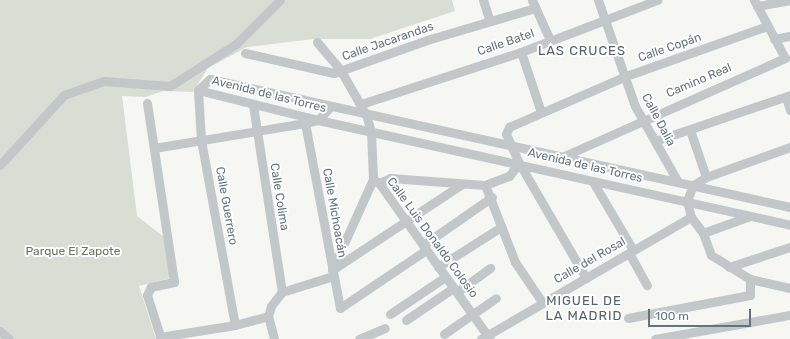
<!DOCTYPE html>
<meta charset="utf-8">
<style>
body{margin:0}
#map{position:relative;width:790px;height:339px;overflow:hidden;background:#f6f6f3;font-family:Rubik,sans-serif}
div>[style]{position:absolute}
.green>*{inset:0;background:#d8ded4}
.minor>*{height:9px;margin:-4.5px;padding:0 4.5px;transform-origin:4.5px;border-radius:4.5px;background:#c2c7c9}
span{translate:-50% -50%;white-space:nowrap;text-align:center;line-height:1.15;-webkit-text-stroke:4px #fff;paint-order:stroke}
.street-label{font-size:12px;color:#61757e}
.park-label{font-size:12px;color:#667760}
.neighbourhood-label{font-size:13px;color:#536269;letter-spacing:1px}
.scale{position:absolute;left:648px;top:309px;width:103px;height:18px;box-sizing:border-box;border:2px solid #61757e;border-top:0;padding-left:5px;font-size:12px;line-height:14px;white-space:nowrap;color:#61757e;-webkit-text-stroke:3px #fff;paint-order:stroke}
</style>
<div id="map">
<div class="green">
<div style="clip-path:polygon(0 0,452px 0,455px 11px,370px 39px,313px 39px,247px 47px,208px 68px,193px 92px,163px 91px,146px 97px,122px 96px,137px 216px,164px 237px,171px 278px,139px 286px,156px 339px,0 339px)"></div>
</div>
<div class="minor">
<div style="left:483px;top:0;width:22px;rotate:72deg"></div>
<div style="left:532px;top:0;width:44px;rotate:65.8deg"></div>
<div style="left:598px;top:0;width:112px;rotate:70.8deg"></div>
<div style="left:635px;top:106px;width:87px;rotate:60.5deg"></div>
<div style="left:757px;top:6px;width:34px;rotate:-10deg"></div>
<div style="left:774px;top:39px;width:16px;rotate:-11deg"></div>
<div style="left:317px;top:42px;width:38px;rotate:50deg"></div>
<div style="left:341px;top:71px;width:51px;rotate:60.4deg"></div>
<div style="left:366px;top:115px;width:17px;rotate:73deg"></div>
<div style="left:371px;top:131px;width:48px;rotate:87.6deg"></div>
<div style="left:373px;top:179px;width:7px;rotate:34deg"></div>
<div style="left:379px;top:183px;width:191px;rotate:54.6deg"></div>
<div style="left:521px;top:52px;width:63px;rotate:71.6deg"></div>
<div style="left:245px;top:53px;width:91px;rotate:12.7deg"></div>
<div style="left:334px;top:73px;width:99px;rotate:-19.5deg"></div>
<div style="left:427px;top:40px;width:113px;rotate:-16.5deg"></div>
<div style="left:198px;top:90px;width:16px;rotate:-43deg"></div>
<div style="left:210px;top:79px;width:594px;rotate:12.45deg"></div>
<div style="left:198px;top:90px;width:124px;rotate:14deg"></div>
<div style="left:318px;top:120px;width:484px;rotate:12.5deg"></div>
<div style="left:198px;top:90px;width:50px;rotate:86.6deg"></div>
<div style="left:201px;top:140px;width:188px;rotate:79.6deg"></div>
<div style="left:786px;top:97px;width:14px;rotate:73deg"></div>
<div style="left:147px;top:103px;width:181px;rotate:81.4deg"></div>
<div style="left:174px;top:282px;width:24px;rotate:168deg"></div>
<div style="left:151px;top:287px;width:9px;rotate:117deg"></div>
<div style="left:147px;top:295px;width:46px;rotate:72.3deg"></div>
<div style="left:361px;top:104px;width:168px;rotate:-18deg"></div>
<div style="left:521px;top:52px;width:146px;rotate:-20.9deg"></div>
<div style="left:253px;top:105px;width:189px;rotate:81.2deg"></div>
<div style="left:305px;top:123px;width:188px;rotate:79.3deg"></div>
<div style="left:340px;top:308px;width:104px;rotate:-34deg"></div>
<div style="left:690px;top:130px;width:50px;rotate:71.2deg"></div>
<div style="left:655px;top:141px;width:143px;rotate:-18.8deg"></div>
<div style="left:790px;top:147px;width:89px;rotate:160.3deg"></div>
<div style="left:706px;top:177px;width:15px;rotate:148deg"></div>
<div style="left:693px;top:185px;width:17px;rotate:111deg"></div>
<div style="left:687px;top:201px;width:16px;rotate:76deg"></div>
<div style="left:691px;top:217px;width:20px;rotate:53deg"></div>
<div style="left:703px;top:233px;width:23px;rotate:70deg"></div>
<div style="left:711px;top:255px;width:46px;rotate:31.6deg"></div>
<div style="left:750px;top:279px;width:41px;rotate:12.7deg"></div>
<div style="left:154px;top:148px;width:153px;rotate:-9.4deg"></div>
<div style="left:305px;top:123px;width:13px;rotate:-13deg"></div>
<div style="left:318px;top:120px;width:18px;rotate:-47deg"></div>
<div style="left:564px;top:156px;width:242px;rotate:-23.9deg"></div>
<div style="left:785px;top:58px;width:66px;rotate:-118.1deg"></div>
<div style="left:0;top:165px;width:95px;rotate:-47.6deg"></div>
<div style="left:64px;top:95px;width:42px;rotate:-19.3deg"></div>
<div style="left:104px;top:81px;width:66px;rotate:4.3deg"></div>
<div style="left:170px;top:86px;width:78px;rotate:-32.5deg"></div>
<div style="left:236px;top:44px;width:62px;rotate:-45deg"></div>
<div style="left:593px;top:182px;width:79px;rotate:59.5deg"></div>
<div style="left:379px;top:183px;width:12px;rotate:-24deg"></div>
<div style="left:390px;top:178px;width:95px;rotate:4.2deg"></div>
<div style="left:485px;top:185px;width:26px;rotate:-21deg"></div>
<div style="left:509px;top:176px;width:16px;rotate:-52deg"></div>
<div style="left:485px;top:185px;width:83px;rotate:68.7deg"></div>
<div style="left:515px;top:262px;width:48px;rotate:56deg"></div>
<div style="left:703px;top:233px;width:50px;rotate:-19.9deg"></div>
<div style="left:423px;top:245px;width:84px;rotate:-34.8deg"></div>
<div style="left:629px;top:253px;width:37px;rotate:61deg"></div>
<div style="left:438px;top:267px;width:75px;rotate:-32.4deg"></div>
<div style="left:729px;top:267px;width:64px;rotate:-18.2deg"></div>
<div style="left:332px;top:270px;width:156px;rotate:-33.5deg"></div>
<div style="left:332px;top:270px;width:100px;rotate:-65.7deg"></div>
<div style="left:586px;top:278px;width:133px;rotate:-120.2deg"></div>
<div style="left:519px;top:163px;width:32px;rotate:-114deg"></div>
<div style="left:506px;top:134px;width:8px;rotate:-67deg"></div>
<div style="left:509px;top:127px;width:128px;rotate:-23.6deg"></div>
<div style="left:626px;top:76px;width:150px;rotate:-19.5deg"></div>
<div style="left:457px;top:292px;width:41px;rotate:-36deg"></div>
<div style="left:390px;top:314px;width:66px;rotate:-33.9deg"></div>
<div style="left:268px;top:316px;width:24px;rotate:75deg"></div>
<div style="left:628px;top:318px;width:124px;rotate:-10.7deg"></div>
<div style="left:750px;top:295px;width:16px;rotate:-90deg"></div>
<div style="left:406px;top:320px;width:57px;rotate:-34.2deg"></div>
<div style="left:0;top:331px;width:12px;rotate:42deg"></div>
<div style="left:444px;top:334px;width:63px;rotate:-34.7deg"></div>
<div style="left:160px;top:337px;width:76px;rotate:-9.1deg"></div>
<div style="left:235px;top:325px;width:34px;rotate:-15deg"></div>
<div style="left:268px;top:316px;width:10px;rotate:-73deg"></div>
<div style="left:271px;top:306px;width:18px;rotate:-52deg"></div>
<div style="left:282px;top:292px;width:53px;rotate:-17.4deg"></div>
<div style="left:359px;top:339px;width:28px;rotate:-23deg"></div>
<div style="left:481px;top:339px;width:243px;rotate:-30.2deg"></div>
<div style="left:655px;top:339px;width:137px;rotate:-10.1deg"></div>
</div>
<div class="street-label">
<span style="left:388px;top:42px;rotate:-19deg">Calle Jacarandas</span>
<span style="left:506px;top:43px;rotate:-19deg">Calle Batel</span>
<span style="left:670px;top:48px;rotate:-19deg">Calle Copán</span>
<span style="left:699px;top:81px;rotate:-23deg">Camino Real</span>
<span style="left:269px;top:95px;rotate:14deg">Avenida de las Torres</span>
<span style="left:658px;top:120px;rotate:62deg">Calle Dalia</span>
<span style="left:585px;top:166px;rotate:13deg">Avenida de las Torres</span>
<span style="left:279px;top:197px;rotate:81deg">Calle Colima</span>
<span style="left:226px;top:206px;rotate:80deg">Calle Guerrero</span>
<span style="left:334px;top:213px;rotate:80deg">Calle Michoacán</span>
<span style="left:432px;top:238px;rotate:54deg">Calle Luis Donaldo Colosio</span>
<span style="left:590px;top:261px;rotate:-30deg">Calle del Rosal</span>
</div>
<div class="park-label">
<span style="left:73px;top:252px">Parque El Zapote</span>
</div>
<div class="neighbourhood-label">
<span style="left:582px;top:51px">LAS CRUCES</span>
<span style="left:584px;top:309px">MIGUEL DE<br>LA MADRID</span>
</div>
<div class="scale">100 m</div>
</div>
